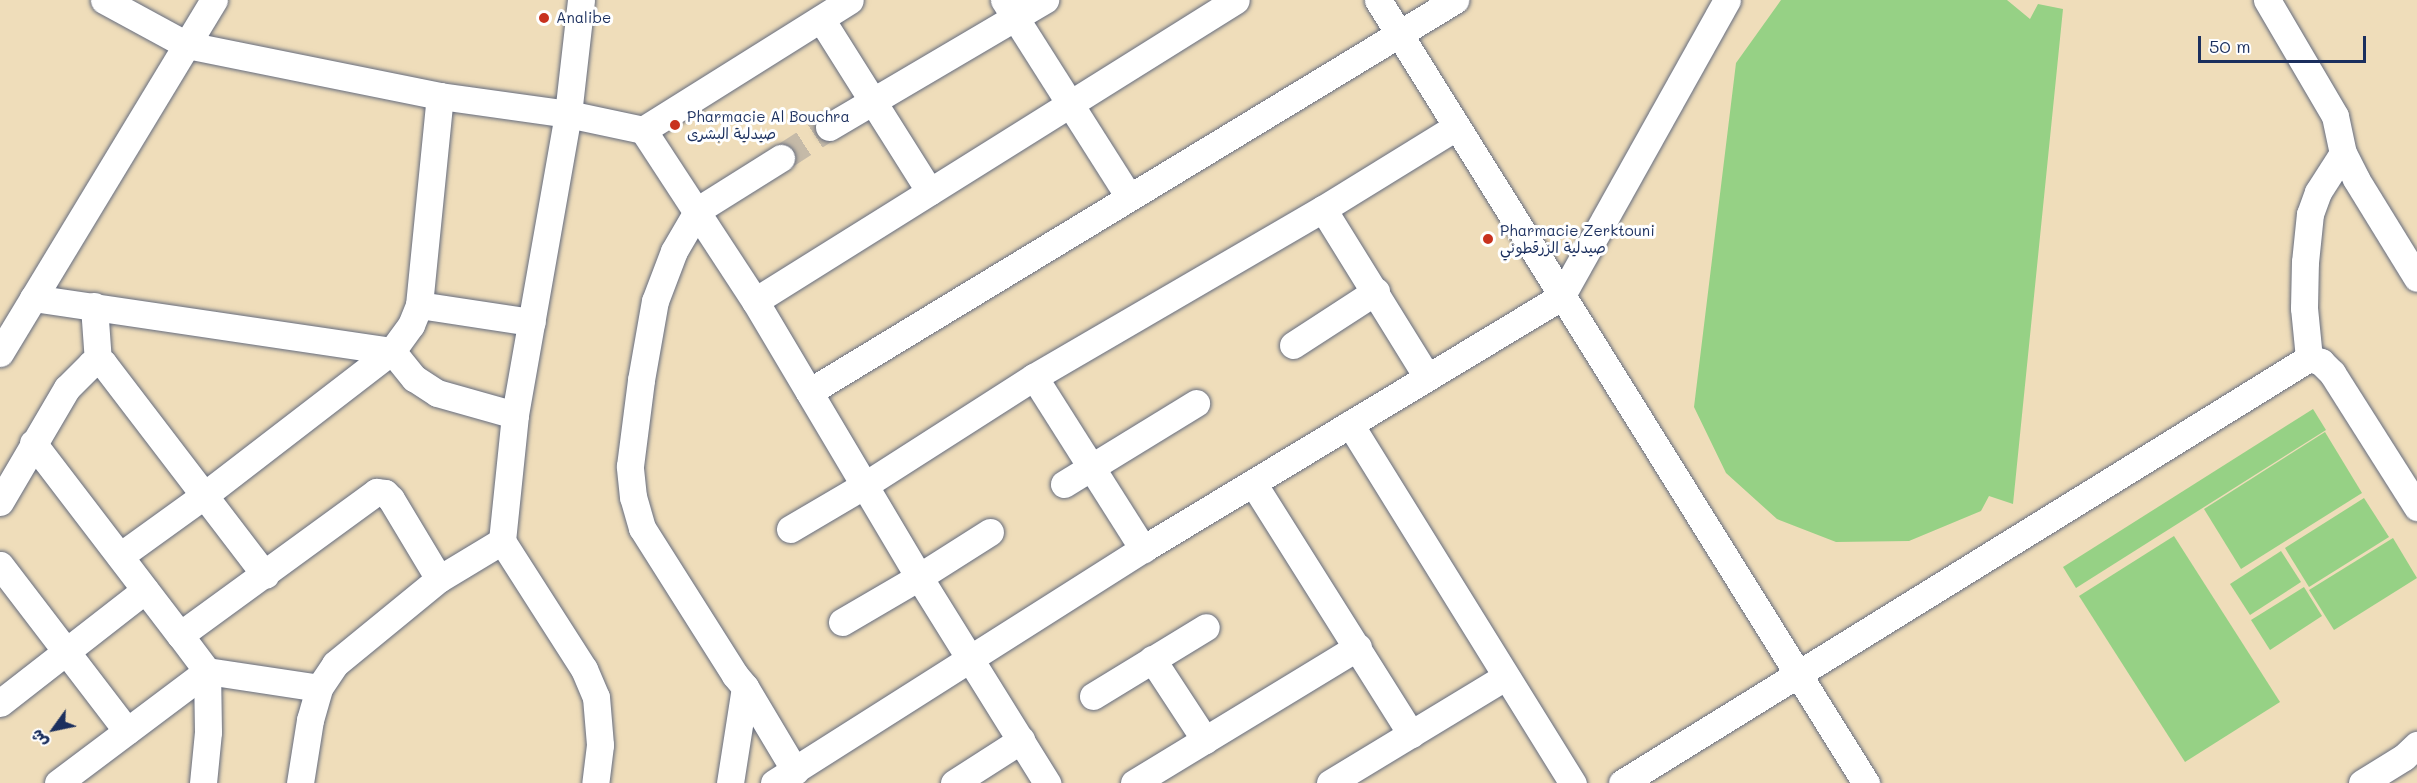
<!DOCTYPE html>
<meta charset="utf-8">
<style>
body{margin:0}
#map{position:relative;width:2417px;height:783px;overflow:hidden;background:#efddba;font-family:Mali,"Playpen Sans Arabic",sans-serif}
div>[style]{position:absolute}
.green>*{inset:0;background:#96d185}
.minor-tunnel>*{height:27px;margin-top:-13.5px;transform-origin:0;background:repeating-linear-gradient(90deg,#c5baa8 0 27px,transparent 0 41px)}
.roads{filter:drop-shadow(0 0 2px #656c7e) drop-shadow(0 0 2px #656c7e)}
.minor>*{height:27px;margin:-13.5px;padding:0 13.5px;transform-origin:13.5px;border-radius:13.5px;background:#fff}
.dots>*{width:16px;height:16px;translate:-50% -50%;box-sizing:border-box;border:3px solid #fff;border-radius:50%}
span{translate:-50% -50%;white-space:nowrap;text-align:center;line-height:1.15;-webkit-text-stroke:6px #fff;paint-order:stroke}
.poi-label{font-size:15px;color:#1b2f5e}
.left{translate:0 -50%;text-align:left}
.north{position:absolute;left:24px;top:699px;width:60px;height:60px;-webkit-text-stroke:4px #fff;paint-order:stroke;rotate:237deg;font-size:16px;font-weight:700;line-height:24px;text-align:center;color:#1b2f5e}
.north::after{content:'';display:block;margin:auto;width:21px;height:27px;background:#1b2f5e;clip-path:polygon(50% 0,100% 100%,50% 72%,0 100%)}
.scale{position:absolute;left:2198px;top:36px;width:168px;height:27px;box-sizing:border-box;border:3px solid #1b2f5e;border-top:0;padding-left:8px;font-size:18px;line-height:21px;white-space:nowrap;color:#1b2f5e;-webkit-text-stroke:4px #fff;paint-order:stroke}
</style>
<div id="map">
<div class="green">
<div style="clip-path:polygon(1781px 0,2007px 0,2030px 19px,2038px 4px,2063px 9px,2013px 504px,1989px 496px,1981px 511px,1909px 541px,1836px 542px,1777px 519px,1726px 473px,1694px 407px,1736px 63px)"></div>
<div style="clip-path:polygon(2313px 409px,2326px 430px,2076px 588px,2063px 567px)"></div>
<div style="clip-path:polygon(2325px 432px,2362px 493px,2241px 569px,2204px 509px)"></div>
<div style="clip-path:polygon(2364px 498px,2389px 537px,2309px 587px,2285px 548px)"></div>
<div style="clip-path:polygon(2174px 536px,2280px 702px,2185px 762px,2079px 596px)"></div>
<div style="clip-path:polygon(2393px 538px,2417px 578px,2334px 630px,2309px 590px)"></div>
<div style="clip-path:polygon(2281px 551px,2301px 582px,2250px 615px,2230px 584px)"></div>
<div style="clip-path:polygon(2304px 587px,2322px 616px,2270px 650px,2251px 620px)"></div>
</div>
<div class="minor-tunnel">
<div style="left:781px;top:158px;width:57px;rotate:-32.9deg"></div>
</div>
<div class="roads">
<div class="minor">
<div style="left:104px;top:0;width:94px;rotate:28.5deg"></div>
<div style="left:187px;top:45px;width:258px;rotate:11.4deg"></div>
<div style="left:440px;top:96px;width:129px;rotate:8deg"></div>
<div style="left:568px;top:114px;width:77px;rotate:12deg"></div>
<div style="left:643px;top:130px;width:204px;rotate:56.8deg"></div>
<div style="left:755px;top:301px;width:321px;rotate:59.3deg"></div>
<div style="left:919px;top:577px;width:243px;rotate:58.1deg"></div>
<div style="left:581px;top:0;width:115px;rotate:96.5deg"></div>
<div style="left:568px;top:114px;width:306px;rotate:100deg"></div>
<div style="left:515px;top:415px;width:127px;rotate:95.9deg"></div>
<div style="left:502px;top:541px;width:152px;rotate:57.4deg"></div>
<div style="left:584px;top:669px;width:30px;rotate:67deg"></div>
<div style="left:596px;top:697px;width:48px;rotate:85.2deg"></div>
<div style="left:600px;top:745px;width:38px;rotate:97deg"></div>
<div style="left:1004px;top:0;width:233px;rotate:57.6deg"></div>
<div style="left:1378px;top:0;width:923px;rotate:58.07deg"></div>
<div style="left:2267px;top:0;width:134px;rotate:59.6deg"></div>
<div style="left:2335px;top:116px;width:38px;rotate:78deg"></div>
<div style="left:2343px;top:153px;width:29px;rotate:63deg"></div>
<div style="left:2356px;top:179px;width:116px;rotate:58.4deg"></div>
<div style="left:821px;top:19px;width:204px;rotate:57.8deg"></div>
<div style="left:829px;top:127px;width:251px;rotate:-30.5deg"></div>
<div style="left:643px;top:130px;width:244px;rotate:-32.1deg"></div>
<div style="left:1323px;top:209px;width:198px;rotate:58.2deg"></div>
<div style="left:33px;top:298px;width:363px;rotate:8.4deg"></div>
<div style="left:392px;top:351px;width:35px;rotate:51deg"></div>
<div style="left:414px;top:378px;width:27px;rotate:33deg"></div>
<div style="left:437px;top:393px;width:81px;rotate:15.8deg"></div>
<div style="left:755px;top:301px;width:567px;rotate:-32.04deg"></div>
<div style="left:419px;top:305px;width:114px;rotate:8.6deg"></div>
<div style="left:94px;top:306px;width:56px;rotate:85.9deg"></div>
<div style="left:1293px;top:345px;width:99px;rotate:-33deg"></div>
<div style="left:0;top:353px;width:413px;rotate:-58.8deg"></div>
<div style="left:2309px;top:358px;width:50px;rotate:-95.7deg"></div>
<div style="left:2304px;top:308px;width:46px;rotate:-88.8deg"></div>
<div style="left:2305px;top:262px;width:48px;rotate:-84.1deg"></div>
<div style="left:2310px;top:214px;width:23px;rotate:-70deg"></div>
<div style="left:2318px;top:192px;width:46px;rotate:-57.3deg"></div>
<div style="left:2309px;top:358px;width:13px;rotate:18deg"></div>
<div style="left:2321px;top:362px;width:16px;rotate:45deg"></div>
<div style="left:2332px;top:373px;width:159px;rotate:57.6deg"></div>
<div style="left:1034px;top:377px;width:204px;rotate:57.6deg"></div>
<div style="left:809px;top:392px;width:756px;rotate:-31.25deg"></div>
<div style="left:1350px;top:424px;width:423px;rotate:58.2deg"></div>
<div style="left:33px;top:443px;width:242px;rotate:52.6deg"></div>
<div style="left:1253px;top:483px;width:297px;rotate:57.8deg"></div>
<div style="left:1064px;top:484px;width:155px;rotate:-31.5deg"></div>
<div style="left:0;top:502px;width:132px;rotate:-59.6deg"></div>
<div style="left:67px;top:388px;width:34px;rotate:-45deg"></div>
<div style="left:91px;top:364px;width:12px;rotate:-5deg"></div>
<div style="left:103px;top:363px;width:267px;rotate:52.6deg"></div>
<div style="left:790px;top:529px;width:87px;rotate:-30.4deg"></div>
<div style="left:865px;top:485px;width:201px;rotate:-32.6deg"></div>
<div style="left:1034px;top:377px;width:334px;rotate:-30.2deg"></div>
<div style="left:1323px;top:209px;width:156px;rotate:-31.7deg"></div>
<div style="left:120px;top:556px;width:106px;rotate:-35.8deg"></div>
<div style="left:206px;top:494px;width:235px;rotate:-37.6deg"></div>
<div style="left:392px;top:351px;width:32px;rotate:-54deg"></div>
<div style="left:411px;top:325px;width:22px;rotate:-68deg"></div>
<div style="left:419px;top:305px;width:210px;rotate:-84.3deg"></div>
<div style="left:0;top:565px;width:209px;rotate:52.6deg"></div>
<div style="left:842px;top:622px;width:89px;rotate:-30.3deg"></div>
<div style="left:919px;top:577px;width:84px;rotate:-32.4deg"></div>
<div style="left:1152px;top:659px;width:97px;rotate:56.8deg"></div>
<div style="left:745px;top:687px;width:98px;rotate:59.2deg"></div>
<div style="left:1093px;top:696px;width:132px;rotate:-31.4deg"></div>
<div style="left:0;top:703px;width:184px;rotate:-37.9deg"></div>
<div style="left:58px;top:783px;width:186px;rotate:-36.9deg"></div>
<div style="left:207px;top:671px;width:113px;rotate:8.6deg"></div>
<div style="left:203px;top:783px;width:51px;rotate:-84.4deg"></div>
<div style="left:208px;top:732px;width:61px;rotate:-90.9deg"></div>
<div style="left:207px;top:671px;width:45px;rotate:-126.9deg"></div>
<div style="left:180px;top:635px;width:243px;rotate:-36.1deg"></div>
<div style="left:376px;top:492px;width:9px;rotate:6deg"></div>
<div style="left:385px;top:493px;width:8px;rotate:45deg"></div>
<div style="left:391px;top:499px;width:93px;rotate:59deg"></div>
<div style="left:300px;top:783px;width:64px;rotate:-81deg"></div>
<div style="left:310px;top:720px;width:33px;rotate:-74deg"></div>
<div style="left:319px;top:688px;width:29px;rotate:-56deg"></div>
<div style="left:335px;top:664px;width:134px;rotate:-39.3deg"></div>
<div style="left:439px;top:579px;width:74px;rotate:-31.1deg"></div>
<div style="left:730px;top:783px;width:97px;rotate:-81.1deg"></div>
<div style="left:745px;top:687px;width:16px;rotate:-130deg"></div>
<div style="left:735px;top:675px;width:174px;rotate:-122.3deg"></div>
<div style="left:642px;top:528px;width:32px;rotate:-106deg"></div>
<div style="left:633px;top:497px;width:31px;rotate:-96deg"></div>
<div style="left:630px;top:466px;width:87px;rotate:-82.7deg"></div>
<div style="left:641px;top:380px;width:80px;rotate:-80deg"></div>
<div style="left:655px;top:301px;width:53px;rotate:-69.2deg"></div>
<div style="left:674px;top:251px;width:48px;rotate:-59.7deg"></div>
<div style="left:698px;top:210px;width:98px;rotate:-32.1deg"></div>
<div style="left:774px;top:783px;width:437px;rotate:-32.4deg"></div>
<div style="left:1143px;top:549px;width:488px;rotate:-31.1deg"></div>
<div style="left:1561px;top:297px;width:340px;rotate:-60.8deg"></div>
<div style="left:954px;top:783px;width:80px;rotate:-32.7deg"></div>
<div style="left:1134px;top:783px;width:262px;rotate:-31.3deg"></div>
<div style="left:1330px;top:783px;width:205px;rotate:-31.2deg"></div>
<div style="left:1622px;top:783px;width:808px;rotate:-31.74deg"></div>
<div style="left:2362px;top:783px;width:49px;rotate:-31.8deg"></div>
<div style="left:2404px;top:757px;width:18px;rotate:-43deg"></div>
</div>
</div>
<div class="dots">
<div style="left:544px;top:18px;background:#c8321e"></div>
<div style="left:675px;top:125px;background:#c8321e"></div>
<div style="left:1488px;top:239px;background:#c8321e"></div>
</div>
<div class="poi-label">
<span class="left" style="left:556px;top:18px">Analibe</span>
<span class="left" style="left:687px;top:125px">Pharmacie Al Bouchra<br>صيدلية البشرى</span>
<span class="left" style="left:1500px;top:239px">Pharmacie Zerktouni<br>صيدلية الزرقطوني</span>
</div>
<div class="north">ش</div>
<div class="scale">50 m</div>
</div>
